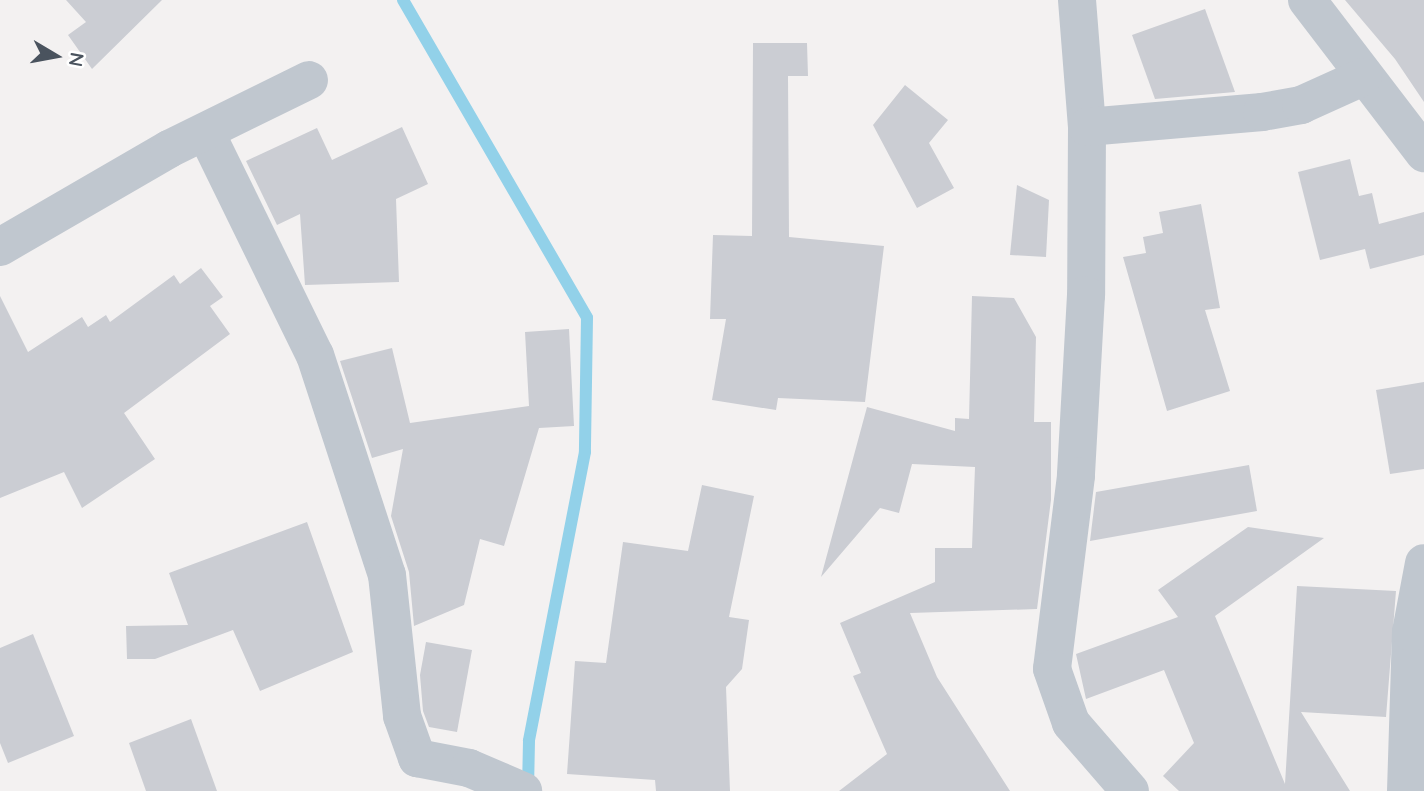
<!DOCTYPE html>
<style>
body{margin:0}
#map{position:relative;width:1424px;height:791px;overflow:hidden;background:#f3f1f1;font-family:Quicksand,sans-serif}
div>[style]{position:absolute}
.stream>*{height:12px;margin:-6px;padding:0 6px;transform-origin:6px;border-radius:6px;background:#92d1e9}
.building>*{inset:0;background:#cbcdd3}
.minor>*{height:38px;margin:-19px;padding:0 19px;transform-origin:19px;border-radius:19px;background:#c0c7cf}
span{translate:-50% -50%;white-space:nowrap;text-align:center;line-height:1.15;-webkit-text-stroke:5px #fff;paint-order:stroke}
.north{position:absolute;left:21px;top:21px;width:70px;height:70px;-webkit-text-stroke:5px #fff;paint-order:stroke;rotate:100deg;font-size:19px;font-weight:700;line-height:28px;text-align:center;color:#4a535e}
.north::after{content:'';display:block;margin:auto;width:24px;height:32px;background:#4a535e;clip-path:polygon(50% 0,100% 100%,50% 72%,0 100%)}
</style>
<div id="map">
<div class="stream">
<div style="left:403px;top:0;width:367px;rotate:59.9deg"></div>
<div style="left:587px;top:318px;width:134px;rotate:90.9deg"></div>
<div style="left:585px;top:452px;width:294px;rotate:101deg"></div>
<div style="left:529px;top:741px;width:47px;rotate:91.2deg"></div>
</div>
<div class="building">
<div style="clip-path:polygon(66px 0,162px 0,92px 69px,68px 35px,86px 22px)"></div>
<div style="clip-path:polygon(1345px 0,1424px 0,1424px 102px,1395px 59px)"></div>
<div style="clip-path:polygon(1205px 9px,1235px 92px,1155px 99px,1132px 35px)"></div>
<div style="clip-path:polygon(753px 43px,807px 43px,808px 76px,788px 76px,789px 237px,884px 246px,865px 402px,778px 398px,776px 410px,712px 400px,726px 319px,710px 319px,713px 235px,752px 236px)"></div>
<div style="clip-path:polygon(905px 85px,948px 120px,929px 143px,954px 188px,917px 208px,873px 125px)"></div>
<div style="clip-path:polygon(402px 127px,428px 184px,396px 199px,399px 282px,305px 285px,300px 214px,277px 225px,246px 161px,317px 128px,332px 160px)"></div>
<div style="clip-path:polygon(1350px 159px,1359px 196px,1372px 193px,1379px 224px,1424px 212px,1424px 255px,1370px 269px,1365px 249px,1320px 260px,1298px 172px)"></div>
<div style="clip-path:polygon(1017px 185px,1049px 200px,1046px 257px,1010px 255px)"></div>
<div style="clip-path:polygon(1201px 204px,1220px 308px,1205px 310px,1230px 391px,1167px 411px,1123px 257px,1146px 253px,1143px 237px,1163px 233px,1159px 212px)"></div>
<div style="clip-path:polygon(201px 268px,223px 297px,210px 306px,230px 334px,124px 413px,155px 459px,82px 508px,64px 472px,0 498px,0 296px,28px 352px,82px 317px,88px 327px,106px 315px,110px 322px,174px 275px,180px 284px)"></div>
<div style="clip-path:polygon(972px 296px,1014px 298px,1036px 337px,1034px 422px,1051px 422px,1051px 500px,1037px 609px,910px 613px,937px 677px,1010px 791px,839px 791px,887px 754px,853px 676px,861px 673px,840px 623px,935px 582px,935px 548px,972px 548px,975px 467px,912px 464px,899px 513px,880px 508px,821px 577px,867px 407px,955px 431px,955px 418px,969px 419px)"></div>
<div style="clip-path:polygon(569px 329px,574px 426px,539px 428px,504px 546px,480px 539px,464px 605px,414px 626px,409px 572px,391px 516px,403px 449px,372px 458px,340px 361px,392px 348px,410px 423px,529px 406px,525px 332px)"></div>
<div style="clip-path:polygon(1424px 382px,1424px 469px,1390px 474px,1376px 390px)"></div>
<div style="clip-path:polygon(1249px 465px,1257px 511px,1090px 541px,1096px 492px)"></div>
<div style="clip-path:polygon(702px 485px,754px 496px,729px 617px,749px 620px,742px 669px,726px 687px,730px 791px,656px 791px,655px 780px,567px 774px,575px 661px,606px 663px,623px 542px,688px 551px)"></div>
<div style="clip-path:polygon(307px 522px,353px 652px,260px 691px,233px 630px,155px 659px,127px 659px,126px 626px,188px 625px,169px 573px)"></div>
<div style="clip-path:polygon(1248px 527px,1324px 538px,1215px 616px,1285px 784px,1297px 586px,1396px 591px,1386px 717px,1301px 712px,1350px 791px,1179px 791px,1163px 776px,1194px 743px,1164px 670px,1086px 699px,1076px 654px,1178px 617px,1158px 590px)"></div>
<div style="clip-path:polygon(33px 634px,74px 736px,8px 763px,0 743px,0 648px)"></div>
<div style="clip-path:polygon(426px 642px,472px 650px,457px 732px,429px 727px,423px 711px,420px 675px)"></div>
<div style="clip-path:polygon(191px 719px,217px 791px,146px 791px,129px 743px)"></div>
</div>
<div class="minor">
<div style="left:1077px;top:0;width:127px;rotate:85.5deg"></div>
<div style="left:1087px;top:127px;width:168px;rotate:90.3deg"></div>
<div style="left:1086px;top:295px;width:181px;rotate:93.2deg"></div>
<div style="left:1076px;top:476px;width:194px;rotate:97.1deg"></div>
<div style="left:1052px;top:669px;width:57px;rotate:70.6deg"></div>
<div style="left:1071px;top:723px;width:90px;rotate:49.1deg"></div>
<div style="left:1307px;top:0;width:193px;rotate:52.6deg"></div>
<div style="left:1087px;top:127px;width:176px;rotate:-4.9deg"></div>
<div style="left:1262px;top:112px;width:40px;rotate:-10deg"></div>
<div style="left:1301px;top:105px;width:68px;rotate:-24.3deg"></div>
<div style="left:207px;top:135px;width:245px;rotate:63.9deg"></div>
<div style="left:315px;top:355px;width:231px;rotate:71.9deg"></div>
<div style="left:387px;top:575px;width:142px;rotate:83.9deg"></div>
<div style="left:402px;top:716px;width:45px;rotate:70.3deg"></div>
<div style="left:417px;top:758px;width:53px;rotate:10.9deg"></div>
<div style="left:469px;top:768px;width:59px;rotate:23.1deg"></div>
<div style="left:0;top:247px;width:195px;rotate:-30.1deg"></div>
<div style="left:169px;top:149px;width:156px;rotate:-26.2deg"></div>
<div style="left:1406px;top:791px;width:159px;rotate:-88.2deg"></div>
<div style="left:1411px;top:632px;width:70px;rotate:-79.3deg"></div>
</div>
<div class="north">N</div>
</div>
